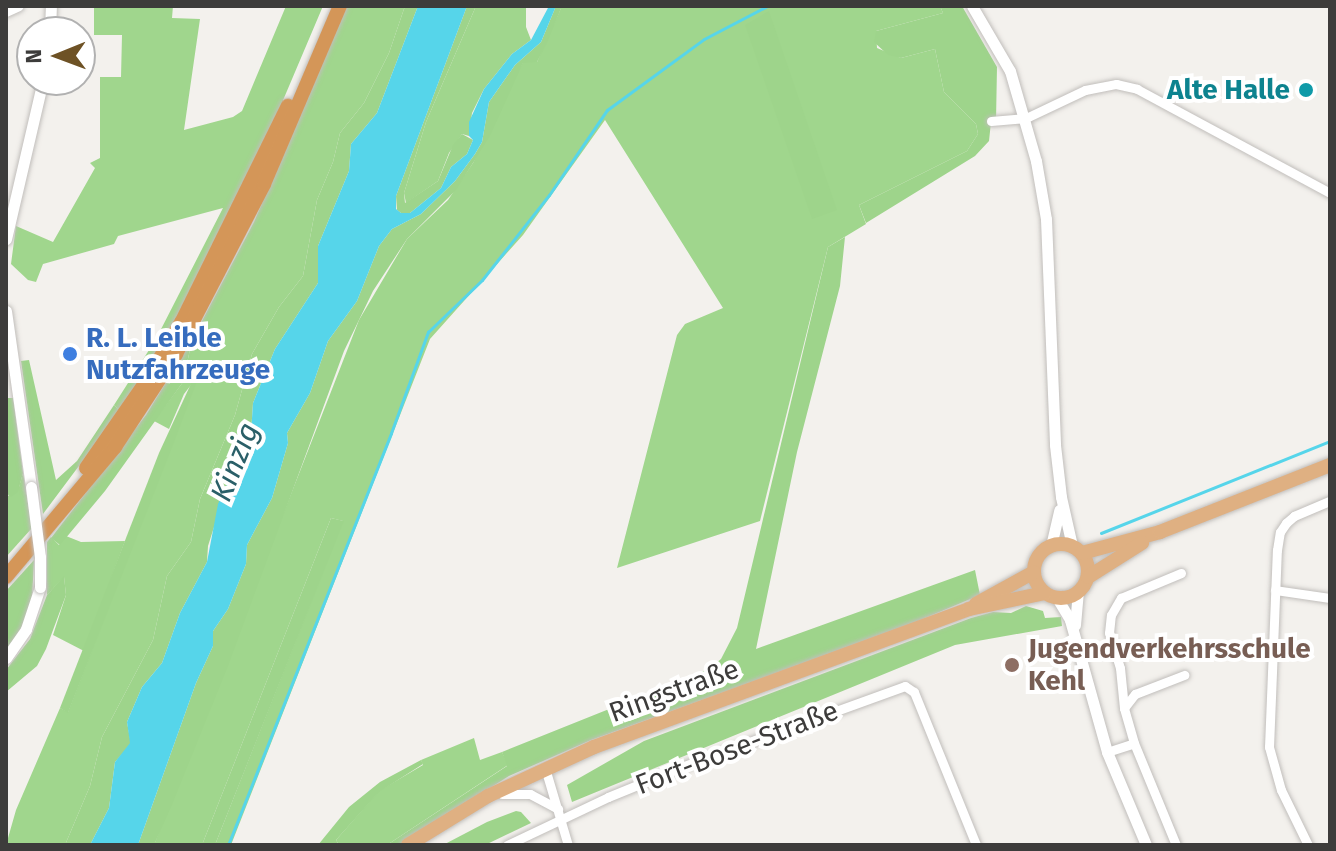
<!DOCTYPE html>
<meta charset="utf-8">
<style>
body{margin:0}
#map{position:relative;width:1336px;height:851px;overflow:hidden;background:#f3f1ed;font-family:"Fira Sans",sans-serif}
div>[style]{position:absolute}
.green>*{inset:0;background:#a0d68d}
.forest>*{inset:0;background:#9ed48b}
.water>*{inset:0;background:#56d5ea}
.stream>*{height:3px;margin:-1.5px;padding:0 1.5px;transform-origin:1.5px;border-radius:1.5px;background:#56d5ea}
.roads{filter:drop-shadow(0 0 2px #c1bebb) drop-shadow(0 0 2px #c1bebb)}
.minor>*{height:9px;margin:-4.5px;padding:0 4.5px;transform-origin:4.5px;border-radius:4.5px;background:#fff}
.tertiary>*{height:11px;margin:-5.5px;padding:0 5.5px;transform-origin:5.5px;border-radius:5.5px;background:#fff}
.primary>*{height:14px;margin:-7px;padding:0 7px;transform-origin:7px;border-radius:7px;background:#dfb082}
.primary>.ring{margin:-7px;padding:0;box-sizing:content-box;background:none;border:14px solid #dfb082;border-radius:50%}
.trunk>*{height:14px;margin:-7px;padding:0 7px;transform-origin:7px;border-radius:7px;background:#d49658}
.bridges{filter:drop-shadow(0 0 2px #c1bebb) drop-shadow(0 0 2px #c1bebb)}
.tertiary-bridge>*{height:11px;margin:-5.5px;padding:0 5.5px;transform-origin:5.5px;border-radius:5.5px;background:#fff}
.dots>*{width:22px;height:22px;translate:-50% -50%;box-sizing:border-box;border:4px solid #fff;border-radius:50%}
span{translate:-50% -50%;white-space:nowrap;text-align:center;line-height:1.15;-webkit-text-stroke:8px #fff;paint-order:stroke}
.culture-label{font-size:28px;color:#0d838f;font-weight:700}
.right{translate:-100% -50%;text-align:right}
.shop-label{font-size:28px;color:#366cbe;font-weight:700}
.left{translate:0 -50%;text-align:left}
.education-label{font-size:28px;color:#785e54;font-weight:700}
.street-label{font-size:28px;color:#3d3c3b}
.water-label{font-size:30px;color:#2a5f68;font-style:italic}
.frame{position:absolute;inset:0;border:8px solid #3d3c3b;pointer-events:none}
.north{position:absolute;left:16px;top:16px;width:80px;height:80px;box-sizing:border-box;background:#fff;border:2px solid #b1b1b1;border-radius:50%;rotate:269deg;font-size:22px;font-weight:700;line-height:32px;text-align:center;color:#3d3c3b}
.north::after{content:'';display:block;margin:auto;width:28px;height:36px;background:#6e5225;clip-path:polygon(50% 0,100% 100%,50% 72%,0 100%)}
</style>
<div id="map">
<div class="green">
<div style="clip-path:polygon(94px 6px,173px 6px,172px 18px,200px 19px,184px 130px,233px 117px,242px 111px,286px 6px,323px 6px,256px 164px,187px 304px,120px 411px,114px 405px,156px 339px,223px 208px,118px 236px,114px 244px,43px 264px,36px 282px,28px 280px,11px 264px,16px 226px,53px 242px,95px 168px,90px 163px,100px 158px,100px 77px,121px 77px,122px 35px,94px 35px)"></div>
<div style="clip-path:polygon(346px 6px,405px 6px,389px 53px,364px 103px,340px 133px,333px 162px,317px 200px,303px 276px,279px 307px,252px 354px,235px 415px,200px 499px,191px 542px,167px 576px,153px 640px,102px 737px,90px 786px,65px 845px,6px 845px,16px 810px,60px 708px,68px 712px,198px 376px,184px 394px,169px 429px,154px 421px,183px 382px,192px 340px,254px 222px)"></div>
<div style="clip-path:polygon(476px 6px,526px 6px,526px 27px,531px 40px,512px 54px,484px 89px,472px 113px,469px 136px,462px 134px,449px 153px,438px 181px,406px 203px,404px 193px,426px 122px)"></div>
<div style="clip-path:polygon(562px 6px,940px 6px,943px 13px,876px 31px,877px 48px,901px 58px,935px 49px,944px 92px,976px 124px,978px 134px,967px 151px,859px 205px,866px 224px,828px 247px,760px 521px,617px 568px,677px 335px,685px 324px,723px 308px,605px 120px,523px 235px,430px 339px,231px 845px,215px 845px,343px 521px,331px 518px,202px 845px,154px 845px,359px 320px,407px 239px,448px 200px,473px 163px,523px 62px,537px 62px)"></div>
<div style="clip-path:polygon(23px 473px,32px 528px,6px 557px,6px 493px,8px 496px,19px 487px)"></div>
<div style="clip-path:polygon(66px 536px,81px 542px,125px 541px,84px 651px,53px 635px,66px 595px,64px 577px,47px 595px,47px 542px,51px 537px,59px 545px)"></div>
<div style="clip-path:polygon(474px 738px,480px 760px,502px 752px,508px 765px,387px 845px,339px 845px,336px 840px,379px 791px,423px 765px,421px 760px)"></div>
</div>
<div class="forest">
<div style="clip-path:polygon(405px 6px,418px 6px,377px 113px,351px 144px,349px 171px,318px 246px,318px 283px,275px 349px,253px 403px,251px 433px,233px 467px,208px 546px,207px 562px,180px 613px,162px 663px,142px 687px,127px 722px,131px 744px,115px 762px,109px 808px,90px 845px,65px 845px,90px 786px,102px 737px,153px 640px,167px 576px,191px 542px,200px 499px,235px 415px,252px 354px,279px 307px,303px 276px,317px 200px,333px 162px,340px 133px,364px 103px,389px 53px)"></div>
<div style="clip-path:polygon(467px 6px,476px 6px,426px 122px,404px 193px,405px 203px,438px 181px,453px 145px,462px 134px,473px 140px,467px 154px,451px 167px,441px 188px,410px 213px,401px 213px,397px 210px,396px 196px)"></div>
<div style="clip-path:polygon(556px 6px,562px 6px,547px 43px,537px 62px,523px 63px,490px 136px,456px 190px,407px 239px,373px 291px,344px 351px,228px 666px,171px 807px,154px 845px,138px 845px,196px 683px,213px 646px,213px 631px,228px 609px,246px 564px,247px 545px,272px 498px,288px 443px,287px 433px,310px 393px,328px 341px,357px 301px,379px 246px,392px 229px,421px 214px,455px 181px,475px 154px,482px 142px,489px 102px,515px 65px,541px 42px)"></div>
<div style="clip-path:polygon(940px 6px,962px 6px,997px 67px,996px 121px,991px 122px,989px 141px,975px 156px,866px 223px,859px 205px,967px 151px,978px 134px,976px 124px,944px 92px,935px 49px,901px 58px,888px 55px,874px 42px,876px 31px,943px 13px)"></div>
<div style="clip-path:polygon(769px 11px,837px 210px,812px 219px,745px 25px)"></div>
<div style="clip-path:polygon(845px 237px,840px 286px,797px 452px,756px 649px,975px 570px,980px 595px,901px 628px,591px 740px,509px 776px,399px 845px,387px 845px,507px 766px,502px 752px,709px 669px,721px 659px,737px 628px,828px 247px)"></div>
<div style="clip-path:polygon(192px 340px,183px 382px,105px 491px,60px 545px,51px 538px,146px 415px)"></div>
<div style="clip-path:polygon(29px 360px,56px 480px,77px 461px,114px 405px,120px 411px,43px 514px,21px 361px)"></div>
<div style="clip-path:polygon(195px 375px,199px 376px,173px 445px,68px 713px,60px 708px,159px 453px)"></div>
<div style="clip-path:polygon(6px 398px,13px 398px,23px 473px,18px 492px,11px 497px,6px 493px)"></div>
<div style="clip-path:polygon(331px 518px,344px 521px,215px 845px,202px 845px)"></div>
<div style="clip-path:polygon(34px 560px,32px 599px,26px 620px,6px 651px,6px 591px)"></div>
<div style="clip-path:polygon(64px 576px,66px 595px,46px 649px,37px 666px,6px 692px,6px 670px,30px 639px,47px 595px)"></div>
<div style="clip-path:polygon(1026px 606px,1043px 611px,1045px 618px,1061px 617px,1062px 626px,955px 645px,572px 802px,567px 785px,644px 741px,971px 618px,993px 612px,1011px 613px)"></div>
<div style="clip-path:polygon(421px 760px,423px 764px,379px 792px,336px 840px,339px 845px,318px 845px,349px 807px,380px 782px)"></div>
<div style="clip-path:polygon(516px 811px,521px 812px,531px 823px,485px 845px,443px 845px,487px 822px)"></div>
</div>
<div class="water">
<div style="clip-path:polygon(418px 6px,467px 6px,396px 196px,396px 209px,401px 213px,410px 213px,441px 188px,451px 167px,467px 154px,473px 140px,469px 136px,469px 122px,484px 89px,512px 54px,531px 40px,549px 6px,556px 6px,541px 42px,515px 65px,489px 102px,482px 142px,475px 154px,455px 181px,421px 214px,392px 229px,379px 246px,357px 301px,328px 341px,310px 393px,287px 433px,288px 443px,272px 498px,247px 545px,246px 564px,228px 609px,213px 631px,213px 646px,196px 683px,138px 845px,90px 845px,109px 808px,115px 762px,130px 743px,127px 722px,142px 687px,162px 663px,180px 613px,207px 562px,218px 504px,251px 433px,253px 403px,275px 349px,318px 283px,318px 246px,349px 171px,351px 144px,377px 113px)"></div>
</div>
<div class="stream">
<div style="left:1101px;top:533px;width:247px;rotate:-21.9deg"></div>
<div style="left:228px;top:845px;width:443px;rotate:-68.4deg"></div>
<div style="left:391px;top:433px;width:108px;rotate:-69.9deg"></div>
<div style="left:428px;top:332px;width:75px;rotate:-43.9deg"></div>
<div style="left:482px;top:280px;width:108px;rotate:-51.8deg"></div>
<div style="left:549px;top:195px;width:103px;rotate:-55.7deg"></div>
<div style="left:607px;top:110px;width:120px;rotate:-36.2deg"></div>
<div style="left:704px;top:39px;width:71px;rotate:-27.6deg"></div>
</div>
<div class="roads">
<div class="minor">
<div style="left:6px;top:12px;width:14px;rotate:-25deg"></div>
<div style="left:991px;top:121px;width:35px;rotate:-5deg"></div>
<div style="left:1026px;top:118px;width:65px;rotate:-25.4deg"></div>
<div style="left:1085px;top:90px;width:32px;rotate:-11deg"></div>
<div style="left:1116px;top:84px;width:22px;rotate:13deg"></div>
<div style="left:1137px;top:89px;width:219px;rotate:28.3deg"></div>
<div style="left:1275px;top:590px;width:56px;rotate:8.3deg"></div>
<div style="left:1124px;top:708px;width:40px;rotate:-95.7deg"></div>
<div style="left:1120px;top:668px;width:37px;rotate:-107deg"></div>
<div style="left:1109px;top:633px;width:18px;rotate:-84deg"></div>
<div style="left:1111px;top:615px;width:20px;rotate:-60deg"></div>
<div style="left:1121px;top:598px;width:65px;rotate:-22.6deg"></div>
<div style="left:1107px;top:752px;width:28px;rotate:-18deg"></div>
<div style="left:545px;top:768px;width:80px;rotate:73.4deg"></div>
<div style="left:502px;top:794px;width:28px"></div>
<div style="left:530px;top:794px;width:32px;rotate:28deg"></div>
<div style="left:507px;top:845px;width:112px;rotate:-25.4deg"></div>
<div style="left:608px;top:797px;width:82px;rotate:-22.2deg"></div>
<div style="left:684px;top:766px;width:235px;rotate:-19.9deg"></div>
<div style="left:905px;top:686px;width:11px;rotate:34deg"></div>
<div style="left:914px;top:692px;width:165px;rotate:67.9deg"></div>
<div style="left:1176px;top:845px;width:110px;rotate:-112.4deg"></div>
<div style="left:1134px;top:743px;width:36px;rotate:-106deg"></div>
<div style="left:1124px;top:708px;width:18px;rotate:-52deg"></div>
<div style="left:1135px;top:694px;width:53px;rotate:-21.2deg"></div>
<div style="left:1308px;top:845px;width:61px;rotate:-116.1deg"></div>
<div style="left:1281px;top:790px;width:45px;rotate:-105.6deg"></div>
<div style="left:1269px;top:747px;width:197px;rotate:-87.7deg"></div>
<div style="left:1277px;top:550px;width:18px;rotate:-81deg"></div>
<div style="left:1280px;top:532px;width:11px;rotate:-56deg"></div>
<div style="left:1286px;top:523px;width:11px;rotate:-41deg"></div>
<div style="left:1294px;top:516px;width:39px;rotate:-23deg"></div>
</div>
<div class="tertiary">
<div style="left:972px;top:6px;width:75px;rotate:59.7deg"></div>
<div style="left:1010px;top:71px;width:94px;rotate:73.9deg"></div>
<div style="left:1036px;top:161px;width:59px;rotate:80.2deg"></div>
<div style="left:1046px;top:219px;width:226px;rotate:87.7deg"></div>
<div style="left:1055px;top:445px;width:52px;rotate:83.4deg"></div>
<div style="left:1061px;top:497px;width:50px;rotate:77.3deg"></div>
<div style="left:50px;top:32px;width:26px;rotate:-88deg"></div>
<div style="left:6px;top:239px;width:163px;rotate:-76.9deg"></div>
<div style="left:6px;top:311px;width:178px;rotate:81.9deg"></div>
<div style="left:1051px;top:546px;width:37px;rotate:-77deg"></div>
<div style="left:1057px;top:598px;width:26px;rotate:59deg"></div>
<div style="left:1070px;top:620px;width:137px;rotate:74.3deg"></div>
<div style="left:1107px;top:752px;width:101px;rotate:67.2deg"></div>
<div style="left:1075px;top:625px;width:32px;rotate:-85deg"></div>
<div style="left:6px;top:658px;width:35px;rotate:-55deg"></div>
<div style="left:26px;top:629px;width:44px;rotate:-71.6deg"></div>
</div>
<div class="primary">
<div class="ring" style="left:1034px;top:544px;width:40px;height:40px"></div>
<div style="left:1082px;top:553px;width:81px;rotate:-15.1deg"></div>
<div style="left:1160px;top:532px;width:183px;rotate:-21.5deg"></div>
<div style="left:1088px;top:577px;width:64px;rotate:-32.2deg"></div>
<div style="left:976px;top:604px;width:66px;rotate:-28.9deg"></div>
<div style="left:408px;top:845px;width:94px;rotate:-31.5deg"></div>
<div style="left:488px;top:796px;width:117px;rotate:-24.8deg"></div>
<div style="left:594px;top:747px;width:400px;rotate:-20.2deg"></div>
<div style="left:969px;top:609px;width:77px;rotate:-12deg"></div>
</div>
<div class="trunk">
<div style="left:86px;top:468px;width:103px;rotate:-55.2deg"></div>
<div style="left:145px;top:383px;width:72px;rotate:-59.2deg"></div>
<div style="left:182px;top:321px;width:240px;rotate:-63.8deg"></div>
<div style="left:6px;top:577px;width:170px;rotate:-50deg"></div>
<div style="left:115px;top:447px;width:111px;rotate:-56.7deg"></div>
<div style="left:176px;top:354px;width:191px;rotate:-62.6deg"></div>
<div style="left:264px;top:184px;width:194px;rotate:-66.9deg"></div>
</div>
</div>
<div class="bridges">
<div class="tertiary-bridge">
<div style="left:31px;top:487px;width:71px;rotate:82.7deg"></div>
<div style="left:40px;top:557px;width:30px;rotate:90deg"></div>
</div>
</div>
<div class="dots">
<div style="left:1306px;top:90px;background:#0f9aa8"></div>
<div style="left:70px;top:354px;background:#3f7fe0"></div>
<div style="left:1012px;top:665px;background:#8d6e63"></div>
</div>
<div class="culture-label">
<span class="right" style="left:1290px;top:90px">Alte Halle</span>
</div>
<div class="shop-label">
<span class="left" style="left:86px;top:354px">R. L. Leible<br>Nutzfahrzeuge</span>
</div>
<div class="education-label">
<span class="left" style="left:1028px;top:665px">Jugendverkehrsschule<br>Kehl</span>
</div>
<div class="street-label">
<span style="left:674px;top:691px;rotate:-20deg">Ringstraße</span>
<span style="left:737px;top:748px;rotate:-21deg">Fort-Bose-Straße</span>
</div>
<div class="water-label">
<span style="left:235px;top:462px;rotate:-68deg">Kinzig</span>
</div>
<div class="frame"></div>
<div class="north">N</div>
</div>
